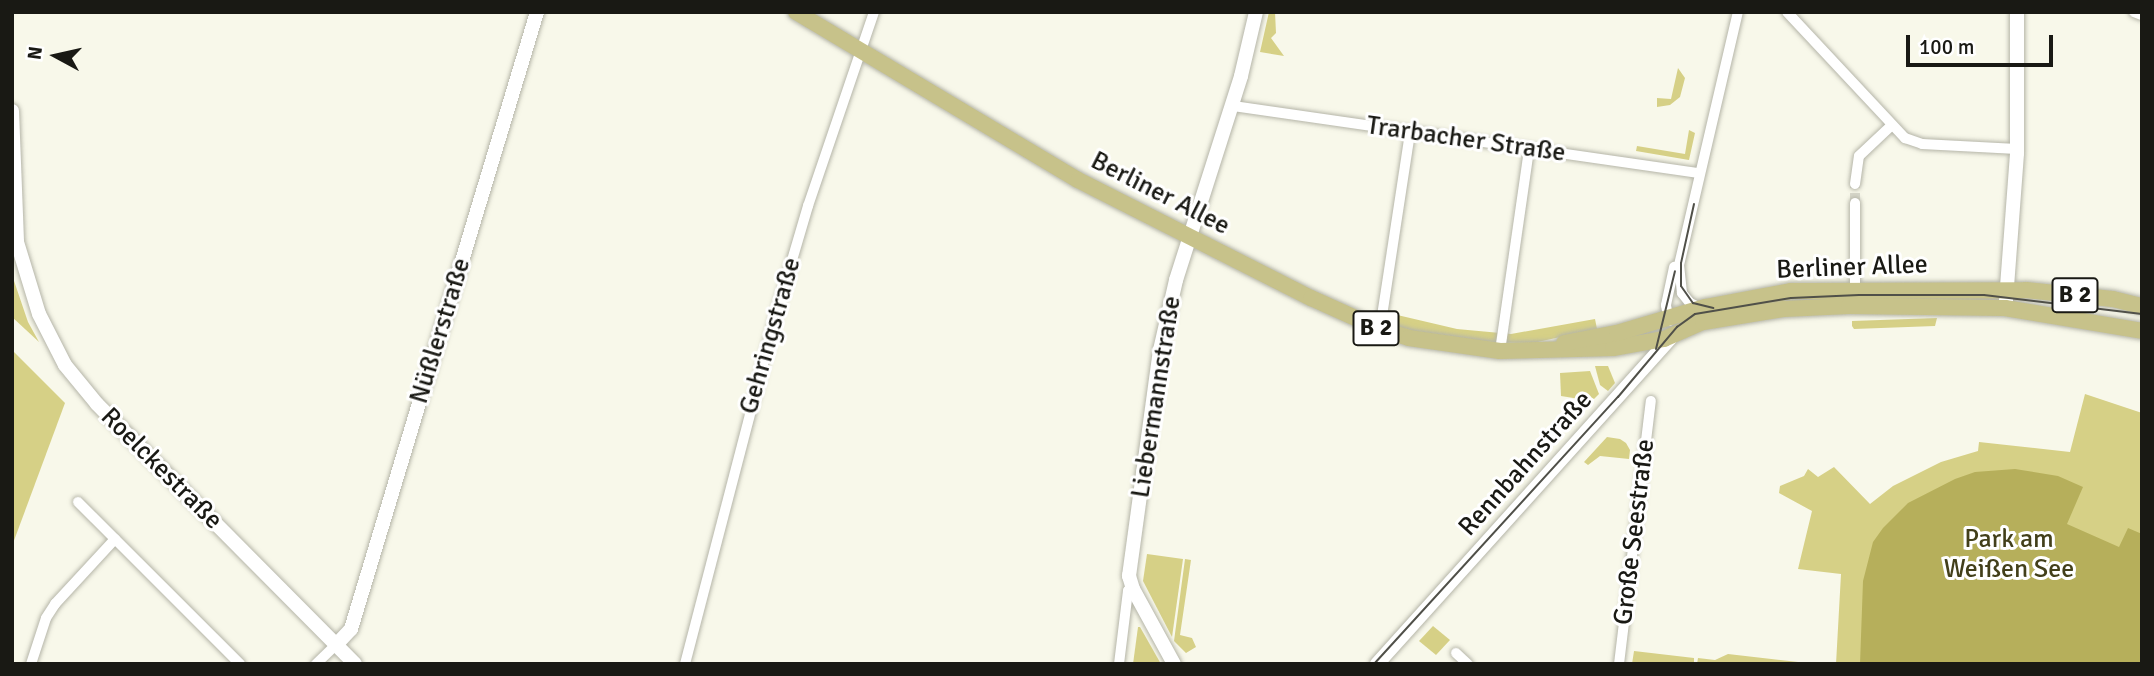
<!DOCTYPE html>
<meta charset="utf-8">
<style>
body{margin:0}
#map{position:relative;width:2154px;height:676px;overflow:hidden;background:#f8f8ea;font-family:Signika,sans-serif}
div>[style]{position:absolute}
.green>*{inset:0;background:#d6d086}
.water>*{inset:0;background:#b6af5b}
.street-tunnel>*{height:10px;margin-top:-5px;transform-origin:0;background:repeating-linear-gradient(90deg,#d7d7ca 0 10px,transparent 0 15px)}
.roads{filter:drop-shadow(0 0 2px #b5b5a8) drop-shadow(0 0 2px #b5b5a8)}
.street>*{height:10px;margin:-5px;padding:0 5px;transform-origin:5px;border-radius:5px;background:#fff}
.secondary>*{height:14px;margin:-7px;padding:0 7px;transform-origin:7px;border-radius:7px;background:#fff}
.primary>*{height:16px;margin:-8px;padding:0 8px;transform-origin:8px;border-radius:8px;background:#c7c28a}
.tram>*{height:2px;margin:-1px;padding:0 1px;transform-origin:1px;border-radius:1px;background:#505049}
span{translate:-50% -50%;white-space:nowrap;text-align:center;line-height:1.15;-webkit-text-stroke:6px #fff;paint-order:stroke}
.shield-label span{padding:2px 5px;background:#fff;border:2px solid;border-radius:5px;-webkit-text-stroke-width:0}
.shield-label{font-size:24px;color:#191914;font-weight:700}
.street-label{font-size:26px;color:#191914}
.park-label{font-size:26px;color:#423f1a}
.frame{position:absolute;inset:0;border:14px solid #191914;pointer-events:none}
.north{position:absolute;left:21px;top:21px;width:70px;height:70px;-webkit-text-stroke:5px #fff;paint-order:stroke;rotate:278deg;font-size:19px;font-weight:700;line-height:28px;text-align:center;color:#191914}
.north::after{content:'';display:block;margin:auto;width:24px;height:32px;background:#191914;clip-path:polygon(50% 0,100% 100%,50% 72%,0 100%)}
.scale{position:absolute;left:1906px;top:35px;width:147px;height:32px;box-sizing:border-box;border:4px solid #191914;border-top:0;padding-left:9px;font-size:21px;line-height:24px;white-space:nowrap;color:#191914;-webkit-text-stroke:5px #fff;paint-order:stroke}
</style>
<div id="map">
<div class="green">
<div style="clip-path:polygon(1269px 12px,1275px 12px,1276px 33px,1271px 38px,1284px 56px,1260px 52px)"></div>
<div style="clip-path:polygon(1678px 68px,1685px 78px,1680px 97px,1670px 105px,1657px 107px,1657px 98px,1671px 99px)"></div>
<div style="clip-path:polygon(1689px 130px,1695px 133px,1689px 160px,1636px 151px,1637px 146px,1685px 154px)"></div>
<div style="clip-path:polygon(12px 275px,28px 322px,39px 342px,12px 317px)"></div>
<div style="clip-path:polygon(1393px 314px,1457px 329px,1511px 334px,1595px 319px,1597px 329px,1533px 343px,1494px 342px,1434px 338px,1391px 326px)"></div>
<div style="clip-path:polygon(1937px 318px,1935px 326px,1854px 329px,1852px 326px,1852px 321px)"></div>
<div style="clip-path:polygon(12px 350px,65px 403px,12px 546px)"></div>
<div style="clip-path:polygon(1608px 366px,1615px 383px,1608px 391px,1600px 385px,1595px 366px)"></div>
<div style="clip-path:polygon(1590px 371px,1599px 394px,1592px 401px,1561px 396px,1560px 373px)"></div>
<div style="clip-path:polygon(2085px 394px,2142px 413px,2142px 664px,1836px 664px,1841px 574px,1798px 569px,1812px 511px,1779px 493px,1780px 486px,1804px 476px,1808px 469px,1818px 477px,1834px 467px,1870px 504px,1893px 486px,1941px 462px,1978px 451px,1979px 442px,2070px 452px)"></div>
<div style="clip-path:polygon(1607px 437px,1620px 439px,1626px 443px,1630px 450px,1629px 459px,1600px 456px,1588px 465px,1584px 462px)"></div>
<div style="clip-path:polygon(1147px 554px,1183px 559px,1172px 637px,1143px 581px)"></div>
<div style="clip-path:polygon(1185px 559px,1191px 560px,1180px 635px,1192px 638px,1196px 647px,1186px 653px,1174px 641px)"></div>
<div style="clip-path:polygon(1433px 626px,1450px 640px,1436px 655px,1419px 641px)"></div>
<div style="clip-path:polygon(1138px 627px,1140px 627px,1161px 664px,1133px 664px)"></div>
<div style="clip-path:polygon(1634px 651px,1694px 658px,1694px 664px,1632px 664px)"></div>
<div style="clip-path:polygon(1728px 654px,1816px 664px,1697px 664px,1698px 658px,1715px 660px)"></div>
</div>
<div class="water">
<div style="clip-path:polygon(2015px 469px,2058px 476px,2083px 487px,2067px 524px,2119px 547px,2128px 528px,2142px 534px,2142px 664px,1860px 664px,1863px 581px,1873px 542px,1883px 528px,1908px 503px,1955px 479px,1975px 472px)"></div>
</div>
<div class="street-tunnel">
<div style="left:1855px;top:203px;width:19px;rotate:-90deg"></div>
</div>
<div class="roads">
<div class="street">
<div style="left:1787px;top:12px;width:173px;rotate:46.9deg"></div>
<div style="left:1905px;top:138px;width:18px;rotate:19deg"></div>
<div style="left:1922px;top:144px;width:95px;rotate:3deg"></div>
<div style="left:2134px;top:12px;width:9px;rotate:21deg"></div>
<div style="left:1233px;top:106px;width:471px;rotate:8.2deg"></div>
<div style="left:1855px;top:184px;width:28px;rotate:-82deg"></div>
<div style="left:1859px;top:156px;width:45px;rotate:-43.2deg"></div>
<div style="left:1855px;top:203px;width:85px;rotate:90deg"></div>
<div style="left:1700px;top:308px;width:11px;rotate:-153deg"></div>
<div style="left:1690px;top:303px;width:13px;rotate:-129deg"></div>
<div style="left:1682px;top:293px;width:28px;rotate:-96deg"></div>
<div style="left:1679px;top:265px;width:260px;rotate:-76.9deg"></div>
<div style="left:1669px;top:321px;width:16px;rotate:-101deg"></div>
<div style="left:1666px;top:305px;width:39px;rotate:-78deg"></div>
<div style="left:1380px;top:329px;width:199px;rotate:-81.3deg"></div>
<div style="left:1500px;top:351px;width:204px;rotate:-81.8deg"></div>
<div style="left:78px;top:502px;width:52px;rotate:45deg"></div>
<div style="left:1456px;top:653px;width:16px;rotate:43deg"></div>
<div style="left:31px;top:664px;width:48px;rotate:-71.9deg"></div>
<div style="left:46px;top:618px;width:17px;rotate:-57deg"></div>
<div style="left:55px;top:604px;width:88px;rotate:-47.3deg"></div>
<div style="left:115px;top:539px;width:177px;rotate:45deg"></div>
<div style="left:316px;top:664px;width:28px;rotate:-44deg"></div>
<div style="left:685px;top:664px;width:358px;rotate:-75.4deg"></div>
<div style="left:775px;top:318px;width:117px;rotate:-73.6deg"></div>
<div style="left:808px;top:206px;width:205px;rotate:-71.2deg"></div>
<div style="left:1119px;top:664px;width:74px;rotate:-83deg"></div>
<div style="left:1128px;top:591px;width:5px;rotate:-22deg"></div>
<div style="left:1619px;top:664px;width:265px;rotate:-83.1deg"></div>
</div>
<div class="secondary">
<div style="left:12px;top:111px;width:131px;rotate:87.8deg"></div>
<div style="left:17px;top:242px;width:75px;rotate:73deg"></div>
<div style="left:39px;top:314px;width:57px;rotate:63deg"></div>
<div style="left:65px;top:365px;width:50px;rotate:50.6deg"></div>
<div style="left:97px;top:404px;width:366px;rotate:45.2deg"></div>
<div style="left:2006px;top:300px;width:147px;rotate:-85.7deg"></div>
<div style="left:2017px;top:153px;width:141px;rotate:-90deg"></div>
<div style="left:336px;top:645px;width:22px;rotate:-47deg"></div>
<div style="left:351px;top:629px;width:644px;rotate:-73.22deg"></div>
<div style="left:1174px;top:664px;width:85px;rotate:-118.7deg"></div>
<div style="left:1133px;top:589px;width:14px;rotate:-107deg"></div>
<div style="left:1129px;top:576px;width:228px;rotate:-82.2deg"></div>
<div style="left:1160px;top:350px;width:72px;rotate:-77.1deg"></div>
<div style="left:1176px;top:280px;width:214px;rotate:-72.3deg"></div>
<div style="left:1241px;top:76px;width:66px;rotate:-76.8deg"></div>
<div style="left:1377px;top:664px;width:443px;rotate:-48deg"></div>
</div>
<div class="primary">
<div style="left:796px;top:12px;width:328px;rotate:30.8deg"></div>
<div style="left:1078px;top:180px;width:261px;rotate:26.9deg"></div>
<div style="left:1311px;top:298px;width:76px;rotate:24.2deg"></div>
<div style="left:1380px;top:329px;width:30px;rotate:17deg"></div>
<div style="left:1409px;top:338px;width:92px;rotate:8.1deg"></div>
<div style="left:1500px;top:351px;width:113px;rotate:-1.5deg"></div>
<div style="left:1613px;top:348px;width:52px;rotate:-10deg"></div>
<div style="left:1664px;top:339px;width:43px;rotate:-23.6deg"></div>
<div style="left:1703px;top:322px;width:81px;rotate:-9.2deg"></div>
<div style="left:1783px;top:309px;width:66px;rotate:-2.6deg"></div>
<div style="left:1849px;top:306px;width:156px;rotate:0.7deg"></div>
<div style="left:2005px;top:308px;width:139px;rotate:9.5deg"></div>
<div style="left:1564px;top:343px;width:54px;rotate:-10.7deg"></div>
<div style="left:1617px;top:333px;width:92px;rotate:-16.5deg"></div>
<div style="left:1705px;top:307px;width:87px;rotate:-10.5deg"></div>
<div style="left:1791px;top:291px;width:235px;rotate:-0.2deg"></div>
<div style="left:2026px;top:290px;width:87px;rotate:5.9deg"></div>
<div style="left:2113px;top:299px;width:30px;rotate:14deg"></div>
</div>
</div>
<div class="tram">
<div style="left:1694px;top:204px;width:60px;rotate:102.4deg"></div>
<div style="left:1681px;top:263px;width:23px;rotate:90deg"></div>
<div style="left:1681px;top:286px;width:21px;rotate:55deg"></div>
<div style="left:1693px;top:303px;width:21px;rotate:14deg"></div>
<div style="left:1656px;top:349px;width:80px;rotate:-76.3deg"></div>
<div style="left:1374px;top:664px;width:362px;rotate:-47.6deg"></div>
<div style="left:1618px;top:397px;width:92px;rotate:-49.9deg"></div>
<div style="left:1677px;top:327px;width:22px;rotate:-36deg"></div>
<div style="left:1695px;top:314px;width:97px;rotate:-9.5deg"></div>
<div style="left:1791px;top:298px;width:68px;rotate:-2.5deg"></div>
<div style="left:1859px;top:295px;width:125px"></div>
<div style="left:1984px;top:295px;width:159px;rotate:6.9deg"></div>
</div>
<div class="shield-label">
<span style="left:2075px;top:295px">B 2</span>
<span style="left:1376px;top:328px">B 2</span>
</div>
<div class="street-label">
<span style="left:1466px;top:140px;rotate:8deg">Trarbacher Straße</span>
<span style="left:1160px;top:194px;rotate:27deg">Berliner Allee</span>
<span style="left:1852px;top:268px;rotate:-2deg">Berliner Allee</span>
<span style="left:441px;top:331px;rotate:-73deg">Nüßlerstraße</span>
<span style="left:771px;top:336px;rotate:-74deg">Gehringstraße</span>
<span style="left:1157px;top:397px;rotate:-81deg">Liebermannstraße</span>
<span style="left:1526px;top:464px;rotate:-48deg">Rennbahnstraße</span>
<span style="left:161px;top:469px;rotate:45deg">Roelckestraße</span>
<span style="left:1635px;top:532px;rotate:-83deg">Große Seestraße</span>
</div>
<div class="park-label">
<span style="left:2009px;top:555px">Park am<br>Weißen See</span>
</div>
<div class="frame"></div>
<div class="north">N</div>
<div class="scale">100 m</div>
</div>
